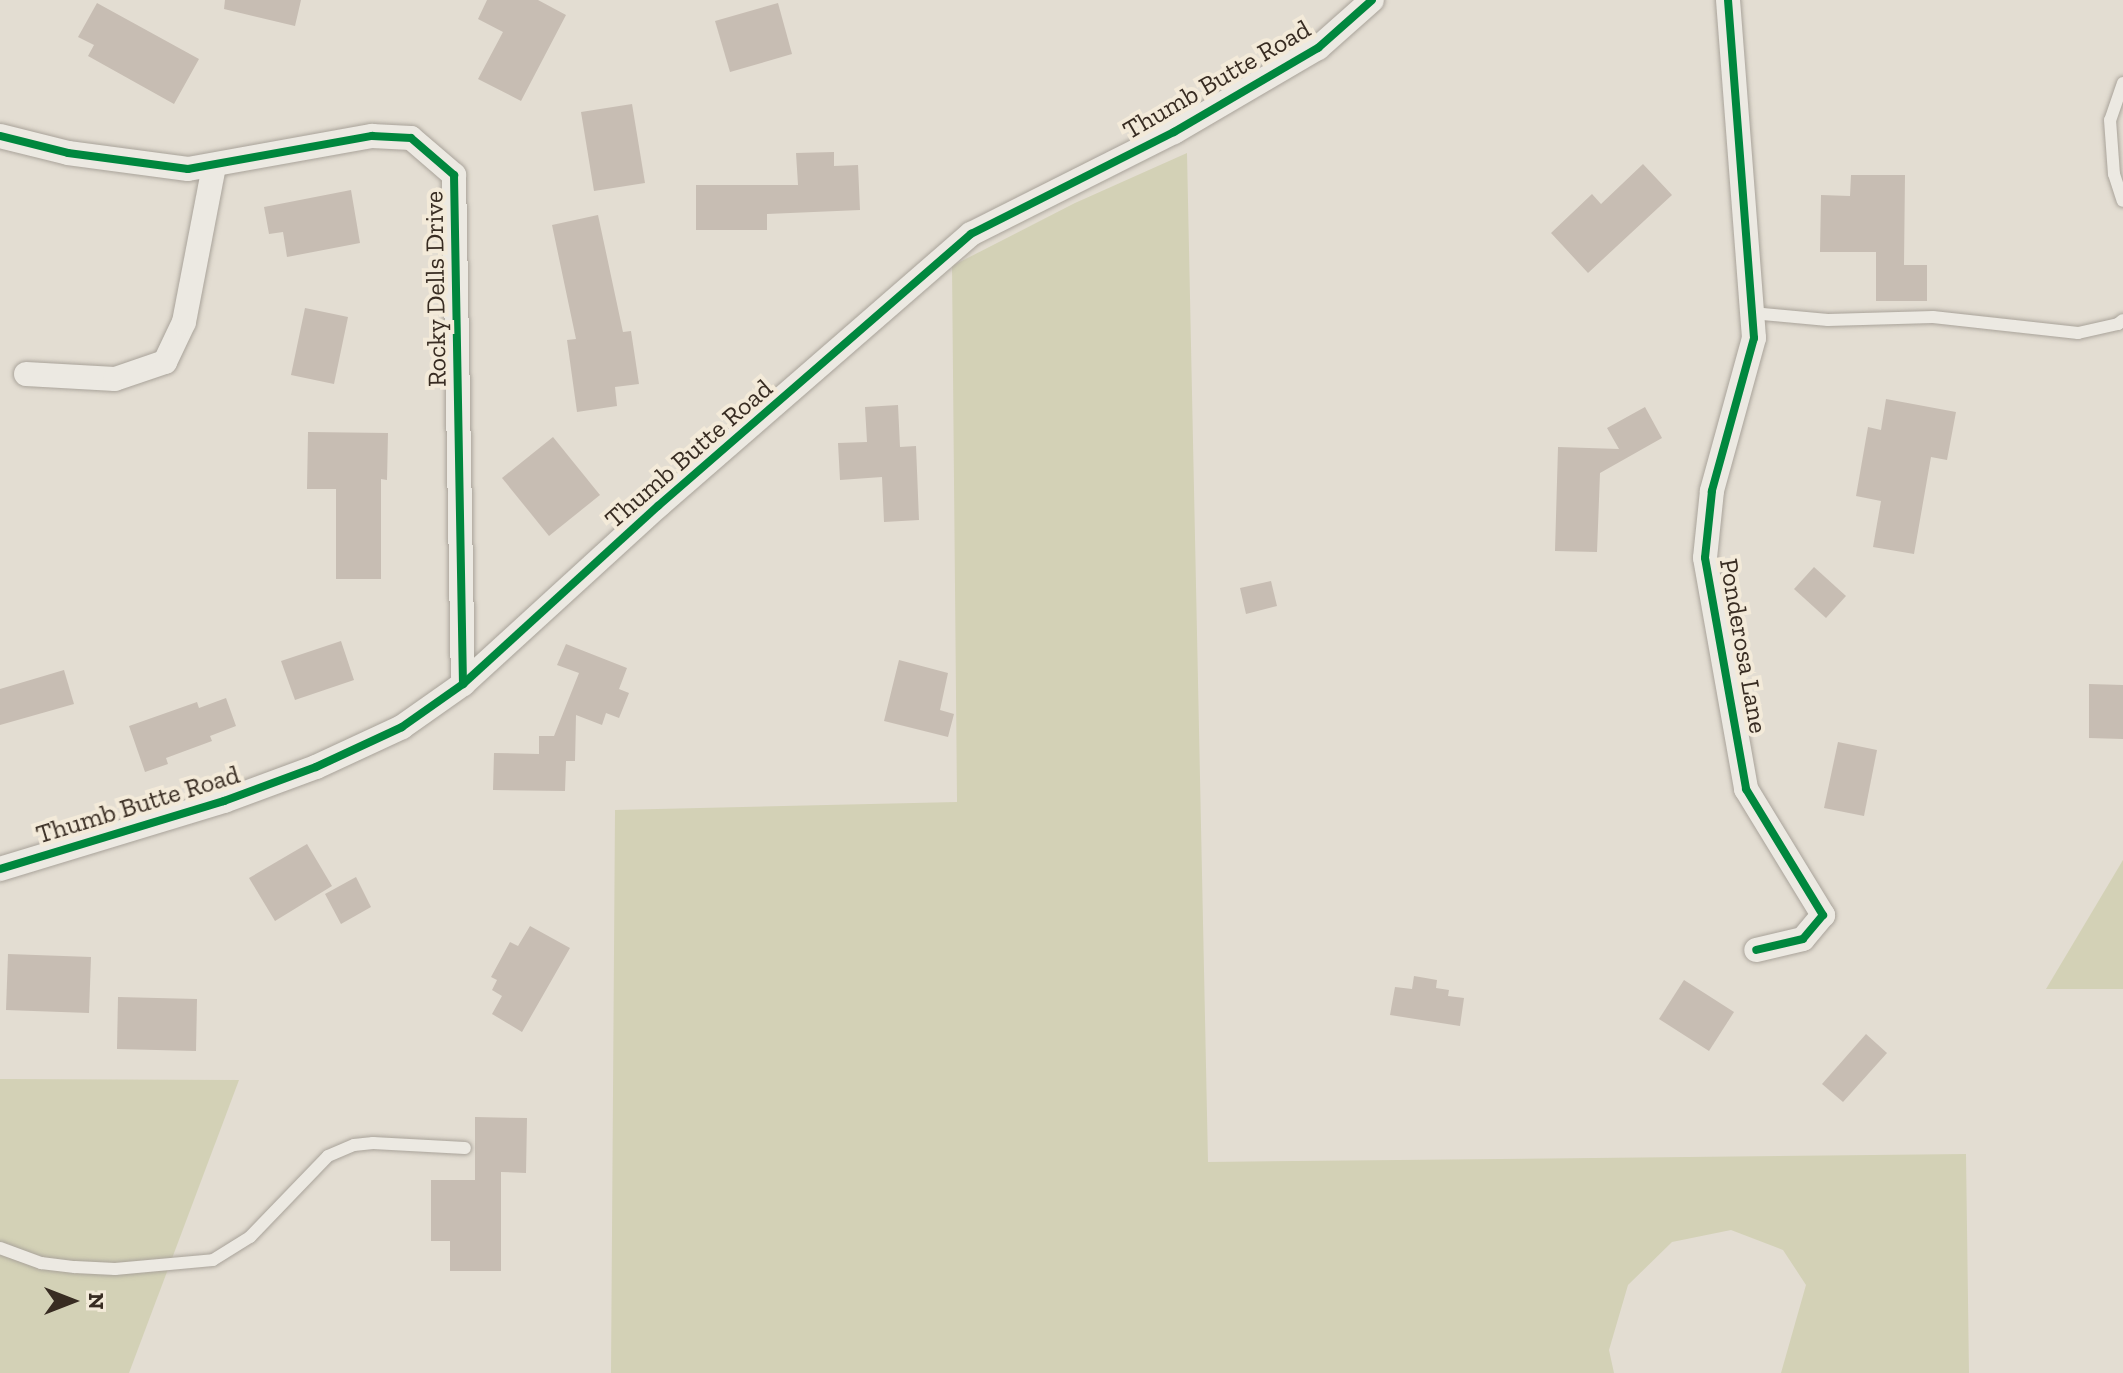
<!DOCTYPE html>
<style>
body{margin:0}
#map{position:relative;width:2123px;height:1373px;overflow:hidden;background:#e3ddd2;font-family:"Zilla Slab",serif}
div>[style]{position:absolute}
.green>*{inset:0;background:#d3d1b6}
.building>*{inset:0;background:#c7bdb3}
.roads{filter:drop-shadow(0 0 2px #a9a39a) drop-shadow(0 0 2px #a9a39a)}
.service>*{height:12px;margin:-6px;padding:0 6px;transform-origin:6px;border-radius:6px;background:#ece9e2}
.minor>*{height:24px;margin:-12px;padding:0 12px;transform-origin:12px;border-radius:12px;background:#ece9e2}
.cycleway>*{height:8px;margin:-4px;padding:0 4px;transform-origin:4px;border-radius:4px;background:#00873e}
span{translate:-50% -50%;white-space:nowrap;text-align:center;line-height:1.15;-webkit-text-stroke:8px #f3ead9;paint-order:stroke}
.street-label{font-size:26px;color:#382c22}
.north{position:absolute;left:32px;top:1261px;width:80px;height:80px;-webkit-text-stroke:6px #f3ead9;paint-order:stroke;rotate:90deg;font-size:22px;font-weight:700;line-height:32px;text-align:center;color:#382c22}
.north::after{content:'';display:block;margin:auto;width:28px;height:36px;background:#382c22;clip-path:polygon(50% 0,100% 100%,50% 72%,0 100%)}
</style>
<div id="map">
<div class="green">
<div style="clip-path:polygon(1187px 153px,1208px 1162px,1966px 1154px,1969px 1373px,1781px 1373px,1806px 1285px,1783px 1250px,1731px 1230px,1672px 1242px,1628px 1285px,1609px 1350px,1614px 1373px,611px 1373px,615px 810px,957px 802px,952px 266px,1075px 203px)"></div>
<div style="clip-path:polygon(2123px 860px,2123px 989px,2046px 989px)"></div>
<div style="clip-path:polygon(0 1079px,239px 1080px,129px 1373px,0 1373px)"></div>
</div>
<div class="building">
<div style="clip-path:polygon(225px 0,301px 0,295px 26px,224px 9px)"></div>
<div style="clip-path:polygon(487px 0,538px 0,566px 15px,521px 101px,478px 79px,503px 32px,478px 19px)"></div>
<div style="clip-path:polygon(97px 3px,199px 59px,174px 104px,88px 56px,94px 45px,78px 37px)"></div>
<div style="clip-path:polygon(778px 3px,792px 54px,730px 72px,715px 21px)"></div>
<div style="clip-path:polygon(632px 104px,645px 183px,594px 191px,581px 112px)"></div>
<div style="clip-path:polygon(834px 152px,834px 166px,858px 165px,860px 210px,767px 214px,767px 230px,696px 230px,696px 185px,798px 185px,796px 153px)"></div>
<div style="clip-path:polygon(1643px 164px,1672px 195px,1588px 273px,1551px 233px,1592px 194px,1601px 204px)"></div>
<div style="clip-path:polygon(1851px 175px,1905px 175px,1904px 265px,1927px 265px,1927px 301px,1876px 301px,1876px 252px,1820px 252px,1821px 195px,1850px 196px)"></div>
<div style="clip-path:polygon(351px 190px,360px 243px,287px 257px,283px 232px,269px 234px,264px 207px)"></div>
<div style="clip-path:polygon(598px 215px,623px 332px,631px 331px,639px 384px,615px 387px,617px 406px,577px 412px,567px 340px,576px 339px,552px 225px)"></div>
<div style="clip-path:polygon(305px 308px,348px 317px,334px 384px,291px 375px)"></div>
<div style="clip-path:polygon(1886px 399px,1956px 412px,1947px 460px,1931px 457px,1914px 554px,1873px 547px,1881px 501px,1856px 496px,1868px 427px,1881px 430px)"></div>
<div style="clip-path:polygon(898px 405px,900px 447px,916px 446px,919px 520px,884px 522px,882px 477px,840px 480px,838px 443px,867px 442px,865px 407px)"></div>
<div style="clip-path:polygon(1645px 407px,1662px 438px,1600px 473px,1597px 552px,1555px 551px,1558px 447px,1619px 449px,1607px 428px)"></div>
<div style="clip-path:polygon(308px 432px,388px 433px,387px 480px,381px 479px,381px 579px,336px 579px,336px 489px,307px 489px)"></div>
<div style="clip-path:polygon(553px 437px,600px 495px,549px 536px,502px 478px)"></div>
<div style="clip-path:polygon(1814px 567px,1846px 596px,1826px 618px,1794px 589px)"></div>
<div style="clip-path:polygon(1271px 581px,1277px 606px,1246px 614px,1240px 588px)"></div>
<div style="clip-path:polygon(341px 641px,354px 680px,295px 700px,281px 661px)"></div>
<div style="clip-path:polygon(566px 644px,627px 668px,619px 689px,629px 693px,619px 718px,606px 713px,602px 725px,576px 715px,575px 761px,566px 761px,565px 791px,493px 790px,494px 753px,539px 754px,539px 736px,554px 736px,579px 673px,557px 665px)"></div>
<div style="clip-path:polygon(899px 660px,948px 673px,940px 710px,954px 714px,948px 737px,884px 721px)"></div>
<div style="clip-path:polygon(64px 670px,74px 704px,0 725px,0 689px)"></div>
<div style="clip-path:polygon(2089px 684px,2123px 685px,2123px 739px,2089px 738px)"></div>
<div style="clip-path:polygon(226px 698px,236px 726px,210px 736px,212px 741px,166px 758px,168px 764px,145px 772px,129px 726px,197px 702px,199px 708px)"></div>
<div style="clip-path:polygon(1838px 742px,1877px 750px,1864px 816px,1824px 808px)"></div>
<div style="clip-path:polygon(307px 844px,332px 886px,275px 921px,249px 878px)"></div>
<div style="clip-path:polygon(356px 877px,371px 907px,341px 924px,325px 894px)"></div>
<div style="clip-path:polygon(530px 926px,570px 948px,522px 1032px,492px 1014px,502px 996px,492px 990px,497px 980px,491px 977px,510px 942px,518px 946px)"></div>
<div style="clip-path:polygon(8px 954px,91px 957px,89px 1013px,6px 1010px)"></div>
<div style="clip-path:polygon(1414px 976px,1437px 980px,1436px 988px,1449px 990px,1448px 996px,1464px 998px,1460px 1026px,1390px 1015px,1395px 987px,1412px 989px)"></div>
<div style="clip-path:polygon(1684px 980px,1734px 1012px,1709px 1051px,1659px 1019px)"></div>
<div style="clip-path:polygon(118px 997px,197px 999px,196px 1051px,117px 1049px)"></div>
<div style="clip-path:polygon(1866px 1034px,1887px 1053px,1843px 1102px,1822px 1084px)"></div>
<div style="clip-path:polygon(475px 1117px,527px 1118px,526px 1173px,501px 1172px,501px 1271px,450px 1271px,450px 1241px,431px 1241px,431px 1180px,475px 1180px)"></div>
</div>
<div class="roads">
<div class="service">
<div style="left:2123px;top:83px;width:39px;rotate:109deg"></div>
<div style="left:2110px;top:120px;width:54px;rotate:85.8deg"></div>
<div style="left:2114px;top:174px;width:28px;rotate:72deg"></div>
<div style="left:1752px;top:313px;width:76px;rotate:5.3deg"></div>
<div style="left:1828px;top:320px;width:105px;rotate:-1.6deg"></div>
<div style="left:1933px;top:317px;width:146px;rotate:6.3deg"></div>
<div style="left:2078px;top:333px;width:41px;rotate:-12.7deg"></div>
<div style="left:2118px;top:324px;width:6px;rotate:-39deg"></div>
<div style="left:0;top:1248px;width:44px;rotate:20.1deg"></div>
<div style="left:41px;top:1263px;width:34px;rotate:7deg"></div>
<div style="left:75px;top:1267px;width:40px;rotate:2.9deg"></div>
<div style="left:115px;top:1269px;width:98px;rotate:-5.2deg"></div>
<div style="left:213px;top:1260px;width:44px;rotate:-31.9deg"></div>
<div style="left:250px;top:1237px;width:112px;rotate:-46.1deg"></div>
<div style="left:328px;top:1156px;width:28px;rotate:-23deg"></div>
<div style="left:354px;top:1145px;width:19px;rotate:-6deg"></div>
<div style="left:373px;top:1143px;width:92px;rotate:3.1deg"></div>
</div>
<div class="minor">
<div style="left:1728px;top:0;width:339px;rotate:85.6deg"></div>
<div style="left:1754px;top:338px;width:159px;rotate:105.4deg"></div>
<div style="left:1712px;top:491px;width:67px;rotate:96deg"></div>
<div style="left:1705px;top:558px;width:235px;rotate:79.9deg"></div>
<div style="left:1746px;top:789px;width:148px;rotate:58.6deg"></div>
<div style="left:1823px;top:915px;width:31px;rotate:130deg"></div>
<div style="left:1803px;top:939px;width:48px;rotate:166.8deg"></div>
<div style="left:0;top:136px;width:70px;rotate:14deg"></div>
<div style="left:68px;top:153px;width:121px;rotate:7.6deg"></div>
<div style="left:188px;top:169px;width:187px;rotate:-10.2deg"></div>
<div style="left:372px;top:136px;width:39px;rotate:3deg"></div>
<div style="left:411px;top:138px;width:57px;rotate:40.7deg"></div>
<div style="left:454px;top:175px;width:509px;rotate:88.99deg"></div>
<div style="left:26px;top:374px;width:89px;rotate:3.2deg"></div>
<div style="left:115px;top:379px;width:53px;rotate:-18.8deg"></div>
<div style="left:165px;top:362px;width:44px;rotate:-64.6deg"></div>
<div style="left:184px;top:322px;width:159px;rotate:-79.1deg"></div>
<div style="left:0;top:869px;width:234px;rotate:-16.9deg"></div>
<div style="left:224px;top:801px;width:98px;rotate:-20.3deg"></div>
<div style="left:316px;top:767px;width:95px;rotate:-24.9deg"></div>
<div style="left:402px;top:727px;width:75px;rotate:-35.2deg"></div>
<div style="left:463px;top:684px;width:264px;rotate:-42.4deg"></div>
<div style="left:658px;top:506px;width:415px;rotate:-41deg"></div>
<div style="left:971px;top:234px;width:227px;rotate:-26.7deg"></div>
<div style="left:1174px;top:132px;width:167px;rotate:-30.3deg"></div>
<div style="left:1318px;top:48px;width:72px;rotate:-41.6deg"></div>
</div>
</div>
<div class="cycleway">
<div style="left:1728px;top:0;width:339px;rotate:85.6deg"></div>
<div style="left:1754px;top:338px;width:159px;rotate:105.4deg"></div>
<div style="left:1712px;top:491px;width:67px;rotate:96deg"></div>
<div style="left:1705px;top:558px;width:235px;rotate:79.9deg"></div>
<div style="left:1746px;top:789px;width:148px;rotate:58.6deg"></div>
<div style="left:1823px;top:915px;width:31px;rotate:130deg"></div>
<div style="left:1803px;top:939px;width:48px;rotate:166.8deg"></div>
<div style="left:0;top:136px;width:70px;rotate:14deg"></div>
<div style="left:68px;top:153px;width:121px;rotate:7.6deg"></div>
<div style="left:188px;top:169px;width:187px;rotate:-10.2deg"></div>
<div style="left:372px;top:136px;width:39px;rotate:3deg"></div>
<div style="left:411px;top:138px;width:57px;rotate:40.7deg"></div>
<div style="left:454px;top:175px;width:509px;rotate:88.99deg"></div>
<div style="left:0;top:869px;width:234px;rotate:-16.9deg"></div>
<div style="left:224px;top:801px;width:98px;rotate:-20.3deg"></div>
<div style="left:316px;top:767px;width:95px;rotate:-24.9deg"></div>
<div style="left:402px;top:727px;width:75px;rotate:-35.2deg"></div>
<div style="left:463px;top:684px;width:264px;rotate:-42.4deg"></div>
<div style="left:658px;top:506px;width:415px;rotate:-41deg"></div>
<div style="left:971px;top:234px;width:227px;rotate:-26.7deg"></div>
<div style="left:1174px;top:132px;width:167px;rotate:-30.3deg"></div>
<div style="left:1318px;top:48px;width:72px;rotate:-41.6deg"></div>
</div>
<div class="street-label">
<span style="left:1217px;top:80px;rotate:-30deg">Thumb Butte Road</span>
<span style="left:436px;top:289px;rotate:-91deg">Rocky Dells Drive</span>
<span style="left:689px;top:454px;rotate:-41deg">Thumb Butte Road</span>
<span style="left:1743px;top:646px;rotate:80deg">Ponderosa Lane</span>
<span style="left:138px;top:805px;rotate:-17deg">Thumb Butte Road</span>
</div>
<div class="north">N</div>
</div>
